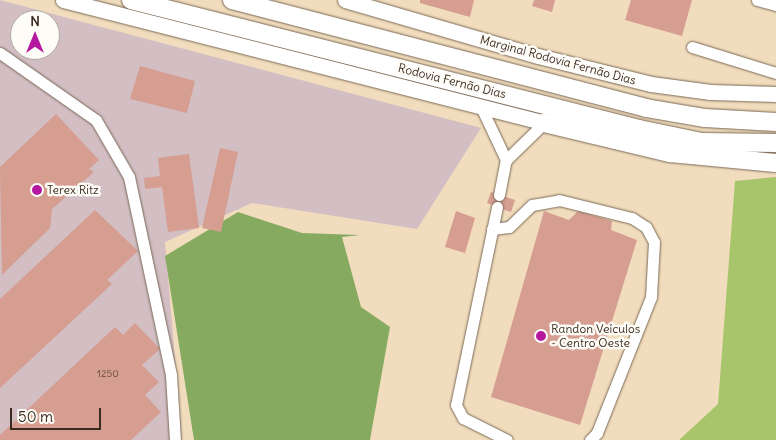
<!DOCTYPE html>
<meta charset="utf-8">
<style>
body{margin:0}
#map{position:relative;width:776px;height:440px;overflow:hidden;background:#f1ddbd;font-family:Delius,sans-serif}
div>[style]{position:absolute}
.industrial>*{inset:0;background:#d2bec3}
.green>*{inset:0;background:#a8c56c}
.forest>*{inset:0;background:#86aa60}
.building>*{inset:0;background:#d69d91}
.roads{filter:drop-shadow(0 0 1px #7b6956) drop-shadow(0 0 1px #7b6956)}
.minor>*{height:11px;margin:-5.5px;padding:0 5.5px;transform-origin:5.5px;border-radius:5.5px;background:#fff}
.major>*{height:15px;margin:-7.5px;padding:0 7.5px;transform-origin:7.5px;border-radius:7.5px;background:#fff}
.highway>*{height:18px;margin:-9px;padding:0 9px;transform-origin:9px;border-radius:9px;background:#fff}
.dots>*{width:14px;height:14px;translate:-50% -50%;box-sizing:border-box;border:2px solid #fdfcf7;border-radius:50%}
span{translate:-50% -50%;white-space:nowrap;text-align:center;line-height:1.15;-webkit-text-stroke:5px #fdfcf7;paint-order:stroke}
.number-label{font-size:10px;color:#62473b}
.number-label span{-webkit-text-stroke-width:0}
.street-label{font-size:12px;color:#3b2a1e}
.poi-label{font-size:12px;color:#3b2a1e}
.left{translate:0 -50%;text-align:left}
.north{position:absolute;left:10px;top:10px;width:50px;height:50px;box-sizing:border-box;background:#fdfcf7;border:1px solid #afa8a0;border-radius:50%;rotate:0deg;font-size:14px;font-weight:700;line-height:20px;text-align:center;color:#3b2a1e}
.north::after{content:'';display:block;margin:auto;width:18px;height:22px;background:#b5179e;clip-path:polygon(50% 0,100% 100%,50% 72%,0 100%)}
.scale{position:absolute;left:10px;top:408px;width:91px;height:22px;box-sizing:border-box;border:2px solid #3b2a1e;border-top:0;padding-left:6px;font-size:15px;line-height:18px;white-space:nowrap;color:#3b2a1e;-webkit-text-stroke:4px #fdfcf7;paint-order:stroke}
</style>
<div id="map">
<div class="industrial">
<div style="clip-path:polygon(evenodd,0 0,481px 128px,417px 229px,252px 203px,165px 242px,182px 440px,0 440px,0 0,20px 20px,50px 20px,50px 50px,20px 50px,20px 20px)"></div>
</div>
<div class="green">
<div style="clip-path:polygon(776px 177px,776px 440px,679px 440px,718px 404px,735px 181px)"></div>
</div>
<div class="forest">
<div style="clip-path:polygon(238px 212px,302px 233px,360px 235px,342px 237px,361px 307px,390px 327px,370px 440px,194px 440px,165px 256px)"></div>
</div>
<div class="building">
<div style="clip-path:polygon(420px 0,474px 0,470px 17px,420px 3px)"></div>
<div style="clip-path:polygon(534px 0,555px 0,552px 12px,532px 6px)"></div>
<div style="clip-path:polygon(631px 0,692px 0,682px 36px,625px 20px)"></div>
<div style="clip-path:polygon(140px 66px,195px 81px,187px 113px,130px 99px)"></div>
<div style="clip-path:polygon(56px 114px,99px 160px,89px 169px,94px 172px,52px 209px,50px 228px,2px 275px,0 167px)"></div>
<div style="clip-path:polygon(220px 148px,238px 152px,221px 232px,202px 228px)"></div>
<div style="clip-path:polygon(189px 154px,199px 228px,168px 232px,162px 187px,145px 189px,144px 178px,160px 176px,158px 158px)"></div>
<div style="clip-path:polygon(491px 192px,515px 200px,511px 212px,487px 203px)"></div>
<div style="clip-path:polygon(95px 210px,138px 251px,107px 280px,112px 284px,0 388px,0 299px)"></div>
<div style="clip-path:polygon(456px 211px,475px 218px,465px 253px,445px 247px)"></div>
<div style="clip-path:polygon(544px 211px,569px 220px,578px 211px,612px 221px,611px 230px,637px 240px,580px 425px,491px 397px)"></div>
<div style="clip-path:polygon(135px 323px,160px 349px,142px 365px,159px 382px,145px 395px,161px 412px,131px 440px,0 440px,0 435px,115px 327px,123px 335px)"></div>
</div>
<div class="roads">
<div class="minor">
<div style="left:757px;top:0;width:20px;rotate:15deg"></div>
<div style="left:692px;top:47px;width:88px;rotate:17.2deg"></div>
<div style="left:0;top:53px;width:117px;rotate:34.9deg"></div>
<div style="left:96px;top:120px;width:66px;rotate:59.9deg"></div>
<div style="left:129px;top:177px;width:202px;rotate:78deg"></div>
<div style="left:171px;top:375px;width:65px;rotate:86.5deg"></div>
<div style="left:481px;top:107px;width:59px;rotate:64.7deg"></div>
<div style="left:499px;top:195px;width:36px;rotate:-79deg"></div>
<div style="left:506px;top:160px;width:53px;rotate:-44.2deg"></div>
<div style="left:497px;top:207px;width:202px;rotate:101.7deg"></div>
<div style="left:456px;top:405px;width:15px;rotate:62deg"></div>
<div style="left:463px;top:418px;width:49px;rotate:26.6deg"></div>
<div style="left:492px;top:229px;width:17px;rotate:-7deg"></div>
<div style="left:509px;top:227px;width:32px;rotate:-44deg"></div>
<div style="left:532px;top:205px;width:27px;rotate:-10deg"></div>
<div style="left:559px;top:200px;width:75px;rotate:13.9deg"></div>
<div style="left:632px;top:218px;width:17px;rotate:33deg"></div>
<div style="left:646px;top:227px;width:17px;rotate:62deg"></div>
<div style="left:654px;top:242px;width:55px;rotate:93.1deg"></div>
<div style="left:651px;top:297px;width:146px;rotate:111.7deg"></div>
<div style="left:597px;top:433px;width:10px;rotate:135deg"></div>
</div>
<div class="major">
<div style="left:63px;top:0;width:496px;rotate:14.3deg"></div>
<div style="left:345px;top:0;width:201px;rotate:16.2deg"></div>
<div style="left:538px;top:56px;width:116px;rotate:13.9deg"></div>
<div style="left:651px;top:84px;width:60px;rotate:7.7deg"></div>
<div style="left:710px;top:92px;width:66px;rotate:1.7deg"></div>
</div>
<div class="highway">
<div style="left:131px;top:0;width:524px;rotate:14.25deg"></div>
<div style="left:639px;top:129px;width:64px;rotate:11.7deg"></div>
<div style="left:702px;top:142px;width:74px;rotate:0.8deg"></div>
<div style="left:232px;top:0;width:428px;rotate:14.6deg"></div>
<div style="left:646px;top:108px;width:60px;rotate:9.6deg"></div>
<div style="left:705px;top:118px;width:71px;rotate:3.2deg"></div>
<div style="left:544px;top:123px;width:130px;rotate:13.4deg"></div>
<div style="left:670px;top:153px;width:106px;rotate:5.4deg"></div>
</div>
</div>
<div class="dots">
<div style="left:37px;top:190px;background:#b5179e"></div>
<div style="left:541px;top:336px;background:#b5179e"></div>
</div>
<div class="number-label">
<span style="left:108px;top:374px">1250</span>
</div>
<div class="street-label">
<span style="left:558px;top:60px;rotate:15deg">Marginal Rodovia Fernão Dias</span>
<span style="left:452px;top:81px;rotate:14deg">Rodovia Fernão Dias</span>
</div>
<div class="poi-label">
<span class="left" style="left:47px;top:190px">Terex Ritz</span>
<span class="left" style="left:551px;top:336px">Randon Veículos<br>- Centro Oeste</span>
</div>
<div class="north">N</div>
<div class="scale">50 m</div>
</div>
